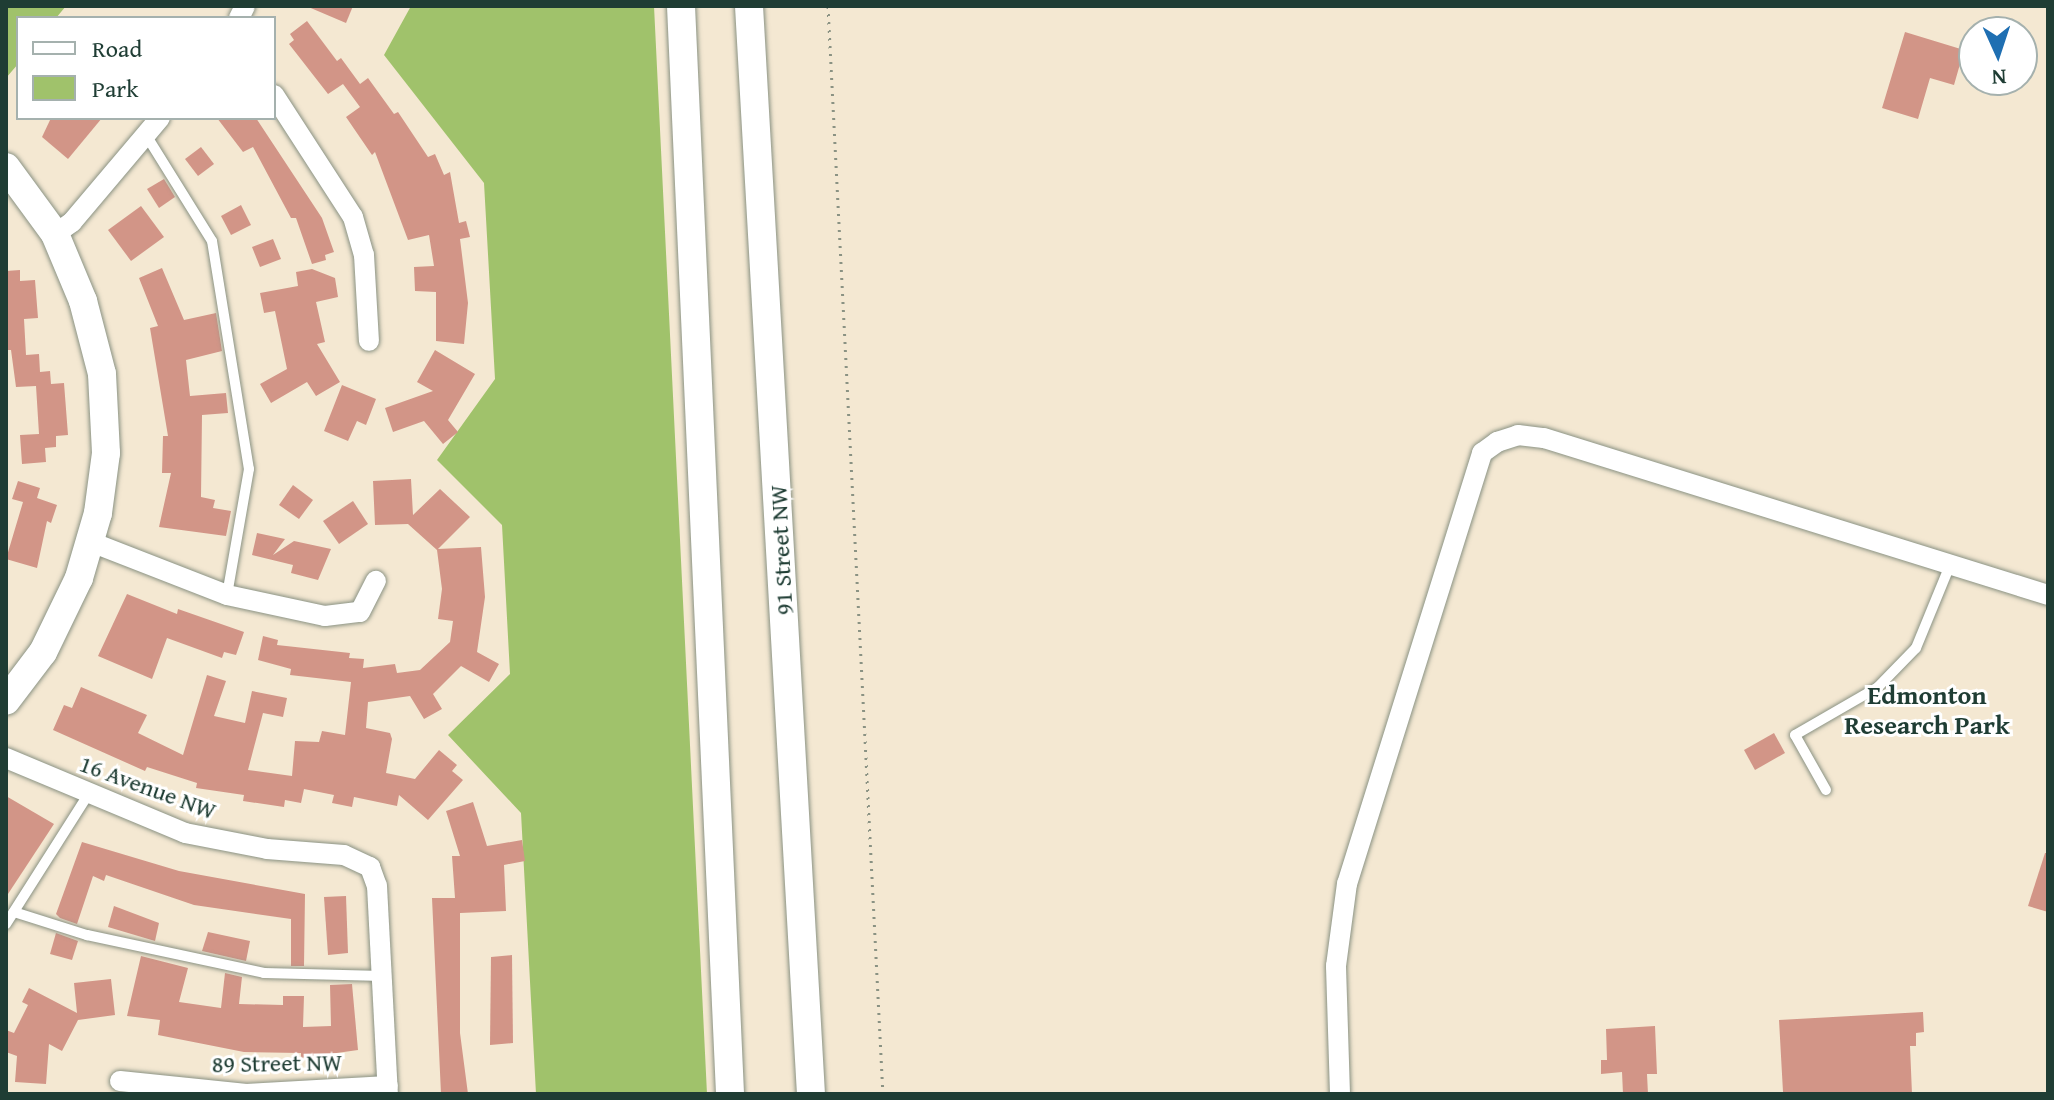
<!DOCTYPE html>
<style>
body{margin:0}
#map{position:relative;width:2054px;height:1100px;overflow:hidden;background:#f4e8d2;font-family:"Gentium Book Plus",serif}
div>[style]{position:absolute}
.green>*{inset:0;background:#a0c26b}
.building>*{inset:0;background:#d29587}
.path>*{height:3px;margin-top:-1.5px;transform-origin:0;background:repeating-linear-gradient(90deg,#8a9283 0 2px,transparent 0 8px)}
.roads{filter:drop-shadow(0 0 2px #8a9283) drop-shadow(0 0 2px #8a9283)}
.lane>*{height:10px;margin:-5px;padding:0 5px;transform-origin:5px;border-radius:5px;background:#fff}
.street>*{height:20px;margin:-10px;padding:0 10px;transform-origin:10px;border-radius:10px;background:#fff}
.secondary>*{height:28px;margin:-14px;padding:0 14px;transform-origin:14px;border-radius:14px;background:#fff}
span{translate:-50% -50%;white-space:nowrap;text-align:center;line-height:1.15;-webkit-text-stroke:6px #fff;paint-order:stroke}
.street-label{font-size:24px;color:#1f3d34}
.neighbourhood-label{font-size:26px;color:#1f3d34;font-weight:700}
.frame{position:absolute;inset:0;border:8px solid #1f3d34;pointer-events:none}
.legend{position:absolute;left:16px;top:16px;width:260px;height:104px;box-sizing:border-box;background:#fff;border:2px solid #a5b1ae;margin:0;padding:10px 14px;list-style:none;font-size:24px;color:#1f3d34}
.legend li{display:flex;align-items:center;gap:16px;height:40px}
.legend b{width:40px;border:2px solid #a5b1ae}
.north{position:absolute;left:1958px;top:16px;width:80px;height:80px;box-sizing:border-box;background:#fff;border:2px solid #a5b1ae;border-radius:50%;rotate:177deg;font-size:22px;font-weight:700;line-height:32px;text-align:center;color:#1f3d34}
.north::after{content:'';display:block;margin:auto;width:28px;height:36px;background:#1f6fb2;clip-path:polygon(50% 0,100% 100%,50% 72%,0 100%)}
</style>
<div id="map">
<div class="green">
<div style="clip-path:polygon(6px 6px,66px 6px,56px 18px,18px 18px,18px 64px,6px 78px)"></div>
<div style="clip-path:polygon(411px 6px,654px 6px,707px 1094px,536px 1094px,521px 813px,448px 735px,510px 674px,502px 525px,437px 460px,495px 379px,484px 183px,384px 55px)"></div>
</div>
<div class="building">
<div style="clip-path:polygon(306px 6px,353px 6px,346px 23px)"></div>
<div style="clip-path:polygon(307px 21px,337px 61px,341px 58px,360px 84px,368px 78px,394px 114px,398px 112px,428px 157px,435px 154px,444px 175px,450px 172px,459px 223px,466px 221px,470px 237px,460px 239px,468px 303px,464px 344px,436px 341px,436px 292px,415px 291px,414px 267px,434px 266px,429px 235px,408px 240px,375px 152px,372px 155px,346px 117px,360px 107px,343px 84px,328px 94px,289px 44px,294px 40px,290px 34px)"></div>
<div style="clip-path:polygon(1905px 32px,1964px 50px,1954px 85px,1930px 78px,1918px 119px,1882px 108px)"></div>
<div style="clip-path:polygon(51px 118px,102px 118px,68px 159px,42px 137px)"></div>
<div style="clip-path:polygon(217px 118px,256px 118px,322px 218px,334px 252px,325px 255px,326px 260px,312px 264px,296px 218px,291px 218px,253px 147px,243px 152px)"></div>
<div style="clip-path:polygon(201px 147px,214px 164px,198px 176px,185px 159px)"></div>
<div style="clip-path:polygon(164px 179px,175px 197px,159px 208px,147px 189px)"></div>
<div style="clip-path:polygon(241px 205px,251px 225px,231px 235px,221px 216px)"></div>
<div style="clip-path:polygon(141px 206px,164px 237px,131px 261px,108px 230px)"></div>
<div style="clip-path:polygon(273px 239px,281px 259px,260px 267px,252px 247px)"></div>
<div style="clip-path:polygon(162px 268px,184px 320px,216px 313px,222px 351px,186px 360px,190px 396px,226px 393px,228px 413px,202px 415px,201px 497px,215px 500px,213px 508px,231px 511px,226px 536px,159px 527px,171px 473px,162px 473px,163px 436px,168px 436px,150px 328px,158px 326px,139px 278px)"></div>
<div style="clip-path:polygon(312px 269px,335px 278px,338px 297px,316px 302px,325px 342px,317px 344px,340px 382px,316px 396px,307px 382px,271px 403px,260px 384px,287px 369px,275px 311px,264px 313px,260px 293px,298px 286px,296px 272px)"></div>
<div style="clip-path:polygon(20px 270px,20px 281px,35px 280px,38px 318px,24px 319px,26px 355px,39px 354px,40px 372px,50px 371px,51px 384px,64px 383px,68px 435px,56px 436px,56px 447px,45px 448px,46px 462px,22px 464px,20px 435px,39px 434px,36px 386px,16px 387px,11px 350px,6px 350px,6px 271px)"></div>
<div style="clip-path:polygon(435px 350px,475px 374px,448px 420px,458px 432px,443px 444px,424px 421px,393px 432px,385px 408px,433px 391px,417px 382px)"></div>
<div style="clip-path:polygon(342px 385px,376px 399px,366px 425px,357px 421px,348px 441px,324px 431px)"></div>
<div style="clip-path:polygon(411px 479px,413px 515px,440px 489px,470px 517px,438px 549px,481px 547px,485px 597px,477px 652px,499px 664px,489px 682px,461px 666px,433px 694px,442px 709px,424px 719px,410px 696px,368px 702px,366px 728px,390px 733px,392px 739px,386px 773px,415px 779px,439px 750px,457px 765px,452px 771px,463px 780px,428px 820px,399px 795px,397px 806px,354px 797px,352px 807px,332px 803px,334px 795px,304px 789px,301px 803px,285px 800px,284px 807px,243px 801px,244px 795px,196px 788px,197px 783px,147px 767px,145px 771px,53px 730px,64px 705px,72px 708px,81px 687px,147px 715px,138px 733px,183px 755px,207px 675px,226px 681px,214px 716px,245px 723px,252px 691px,287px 698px,283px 717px,263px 713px,248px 770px,292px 776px,295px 741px,319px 742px,322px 731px,345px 735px,351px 682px,290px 675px,291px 669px,258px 660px,263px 636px,278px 640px,277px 645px,350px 653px,349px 658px,364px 659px,363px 668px,395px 664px,397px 673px,420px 670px,450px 642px,453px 621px,438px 619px,442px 589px,437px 550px,408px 524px,375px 525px,373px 481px)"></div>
<div style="clip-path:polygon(18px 481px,40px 488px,37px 498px,57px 505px,51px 523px,47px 521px,37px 568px,6px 559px,23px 502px,12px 499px)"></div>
<div style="clip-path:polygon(293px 485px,313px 500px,299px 519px,279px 505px)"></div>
<div style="clip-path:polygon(353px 501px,368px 524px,339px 544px,323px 521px)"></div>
<div style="clip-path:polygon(257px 533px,285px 539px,273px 555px,294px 541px,331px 549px,318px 580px,291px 573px,293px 565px,252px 555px)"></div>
<div style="clip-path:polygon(127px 594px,177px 614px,178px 609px,244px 632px,236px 655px,224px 652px,222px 658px,167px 638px,152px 679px,98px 656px)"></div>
<div style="clip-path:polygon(1774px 733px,1785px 753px,1755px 770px,1744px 750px)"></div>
<div style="clip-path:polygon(6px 796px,54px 824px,6px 897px)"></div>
<div style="clip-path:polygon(473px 802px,487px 846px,522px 840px,525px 861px,504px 865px,506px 911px,460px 913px,460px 1033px,468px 1094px,441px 1094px,432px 898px,455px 898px,452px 856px,460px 856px,446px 811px)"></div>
<div style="clip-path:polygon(82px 842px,179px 871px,305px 894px,304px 966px,291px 966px,291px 919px,194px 905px,106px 875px,104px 881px,93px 876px,77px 924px,60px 918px,56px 914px)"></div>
<div style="clip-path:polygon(2045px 853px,2048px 853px,2048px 912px,2028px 906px)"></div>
<div style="clip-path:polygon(346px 896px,348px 953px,328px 955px,324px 897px)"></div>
<div style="clip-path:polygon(114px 906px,159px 923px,155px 941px,108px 927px)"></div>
<div style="clip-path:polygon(208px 932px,250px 941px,246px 961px,202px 951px)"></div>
<div style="clip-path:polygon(56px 933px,78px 941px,72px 960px,50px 954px)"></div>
<div style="clip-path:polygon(512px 955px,513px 1043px,490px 1045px,491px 957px)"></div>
<div style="clip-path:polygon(141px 956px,188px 968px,179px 1002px,221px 1008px,225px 973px,242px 977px,239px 1004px,283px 1005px,283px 996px,304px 996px,303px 1027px,331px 1026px,330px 985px,352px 984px,358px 1050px,301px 1058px,301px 1053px,244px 1052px,158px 1035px,160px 1020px,127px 1016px)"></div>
<div style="clip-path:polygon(111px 979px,115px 1015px,78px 1020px,62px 1051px,49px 1044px,46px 1084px,15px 1082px,17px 1056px,6px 1052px,6px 1030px,14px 1033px,28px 1005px,22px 1002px,29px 988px,77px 1013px,74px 983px)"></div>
<div style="clip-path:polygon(1923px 1012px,1924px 1032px,1916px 1033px,1916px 1046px,1910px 1046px,1912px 1094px,1783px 1092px,1779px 1020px)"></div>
<div style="clip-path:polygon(1655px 1026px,1657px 1074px,1647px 1074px,1648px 1094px,1623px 1094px,1622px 1072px,1601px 1074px,1601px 1060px,1607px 1060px,1606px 1029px)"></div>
</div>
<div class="path">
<div style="left:828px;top:6px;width:1089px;rotate:87.11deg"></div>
</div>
<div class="roads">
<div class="lane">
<div style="left:146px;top:135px;width:125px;rotate:58.1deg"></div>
<div style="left:212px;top:241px;width:231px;rotate:80.8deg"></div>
<div style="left:249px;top:469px;width:128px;rotate:99.9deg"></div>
<div style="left:1826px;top:790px;width:63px;rotate:-119.4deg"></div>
<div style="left:1795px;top:735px;width:96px;rotate:-30deg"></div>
<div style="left:1878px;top:687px;width:54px;rotate:-45.7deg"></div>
<div style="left:1916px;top:648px;width:90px;rotate:-67.7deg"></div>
<div style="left:14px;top:912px;width:77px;rotate:17.5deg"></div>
<div style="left:87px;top:935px;width:181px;rotate:12.1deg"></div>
<div style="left:264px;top:973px;width:119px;rotate:1.4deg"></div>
<div style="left:6px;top:924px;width:153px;rotate:-57.6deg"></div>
</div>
<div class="street">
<div style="left:239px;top:18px;width:13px;rotate:-63deg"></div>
<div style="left:274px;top:95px;width:145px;rotate:57.1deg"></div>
<div style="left:353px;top:217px;width:40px;rotate:74deg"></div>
<div style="left:364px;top:255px;width:86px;rotate:86.7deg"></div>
<div style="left:55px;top:234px;width:21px;rotate:-35deg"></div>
<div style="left:72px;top:222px;width:136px;rotate:-49.8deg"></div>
<div style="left:91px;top:542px;width:146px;rotate:21.3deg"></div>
<div style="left:227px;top:595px;width:100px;rotate:12.1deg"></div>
<div style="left:325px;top:616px;width:35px;rotate:-7deg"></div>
<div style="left:360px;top:612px;width:35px;rotate:-63deg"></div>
<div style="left:6px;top:758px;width:194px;rotate:22.7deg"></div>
<div style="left:185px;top:833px;width:84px;rotate:11deg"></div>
<div style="left:267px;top:849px;width:77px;rotate:4.5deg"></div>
<div style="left:344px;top:855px;width:29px;rotate:25deg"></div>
<div style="left:370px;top:867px;width:20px;rotate:70deg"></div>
<div style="left:377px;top:886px;width:208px;rotate:87deg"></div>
<div style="left:120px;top:1081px;width:127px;rotate:5.9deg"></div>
<div style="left:246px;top:1094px;width:142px;rotate:-3.2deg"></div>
<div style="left:1340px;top:1094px;width:128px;rotate:-91.8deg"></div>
<div style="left:1336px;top:966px;width:83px;rotate:-82.4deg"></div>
<div style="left:1347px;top:884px;width:452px;rotate:-72.6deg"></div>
<div style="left:1482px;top:453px;width:19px;rotate:-36deg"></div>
<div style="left:1497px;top:442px;width:22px;rotate:-18deg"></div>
<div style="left:1518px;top:435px;width:26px;rotate:7deg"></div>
<div style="left:1544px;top:438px;width:528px;rotate:17.3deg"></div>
</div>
<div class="secondary">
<div style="left:681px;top:6px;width:1089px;rotate:87.42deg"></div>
<div style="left:749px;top:6px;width:1090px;rotate:86.74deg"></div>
<div style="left:6px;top:167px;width:83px;rotate:53.8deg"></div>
<div style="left:55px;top:234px;width:73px;rotate:67.3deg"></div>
<div style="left:83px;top:301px;width:75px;rotate:75.4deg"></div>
<div style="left:102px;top:374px;width:79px;rotate:87.1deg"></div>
<div style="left:106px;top:453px;width:61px;rotate:97.6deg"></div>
<div style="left:98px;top:513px;width:68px;rotate:106.3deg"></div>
<div style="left:79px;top:578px;width:82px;rotate:115.9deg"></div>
<div style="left:43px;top:652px;width:61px;rotate:127.1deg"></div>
</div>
</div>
<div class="street-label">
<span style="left:781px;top:550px;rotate:-93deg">91 Street NW</span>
<span style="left:148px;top:787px;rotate:20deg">16 Avenue NW</span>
<span style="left:277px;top:1063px;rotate:-1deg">89 Street NW</span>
</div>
<div class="neighbourhood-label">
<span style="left:1927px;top:710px">Edmonton<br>Research Park</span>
</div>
<div class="frame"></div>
<ul class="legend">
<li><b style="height:10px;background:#fff"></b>Road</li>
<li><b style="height:22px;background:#a0c26b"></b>Park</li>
</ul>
<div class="north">N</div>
</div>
